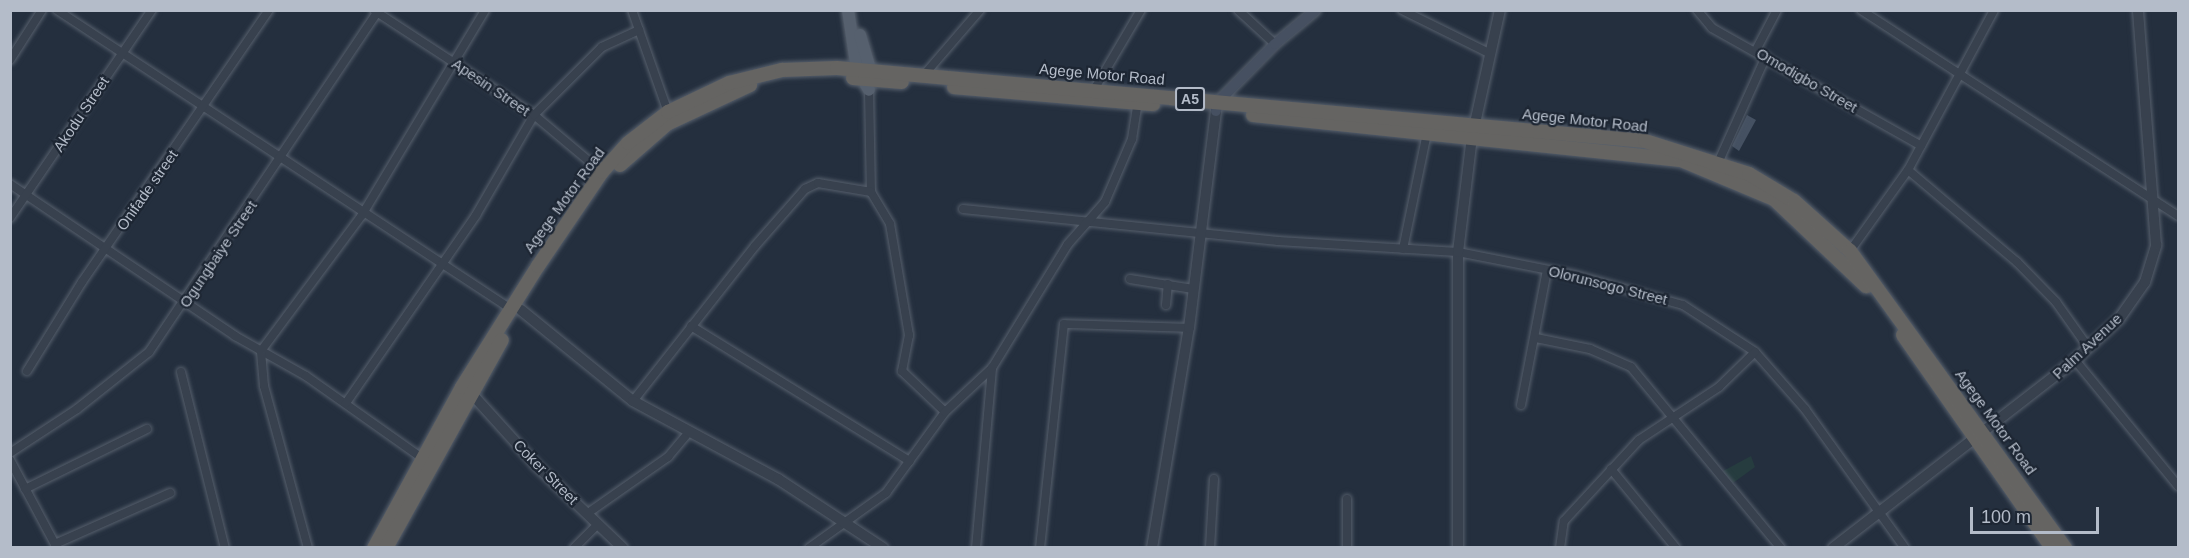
<!DOCTYPE html>
<style>
body{margin:0}
#map{position:relative;width:2189px;height:558px;overflow:hidden;background:#242f3e;font-family:Arial,sans-serif}
div>[style]{position:absolute}
.green>*{inset:0;background:#263c3f}
.building>*{inset:0;background:#455162}
.roads{filter:drop-shadow(0 0 2px #565f6c) drop-shadow(0 0 2px #565f6c)}
.minor>*{height:8px;margin:-4px;padding:0 4px;transform-origin:4px;border-radius:4px;background:#38414e}
.tertiary>*{height:10px;margin:-5px;padding:0 5px;transform-origin:5px;border-radius:5px;background:#38414e}
.secondary>*{height:10px;margin:-5px;padding:0 5px;transform-origin:5px;border-radius:5px;background:#465061}
.primary>*{height:12px;margin:-6px;padding:0 6px;transform-origin:6px;border-radius:6px;background:#56606e}
.trunk>*{height:14px;margin:-7px;padding:0 7px;transform-origin:7px;border-radius:7px;background:#656462}
span{translate:-50% -50%;white-space:nowrap;text-align:center;line-height:1.15;-webkit-text-stroke:4.5px #1d2633;paint-order:stroke}
.shield-label span{padding:2px 4px;background:#1d2633;border:2px solid;border-radius:4px;-webkit-text-stroke-width:0}
.shield-label{font-size:14px;color:#b4bcc9;font-weight:700}
.street-label{font-size:15px;color:#b4bcc9}
.frame{position:absolute;inset:0;border:12px solid #b4bcc9;pointer-events:none}
.scale{position:absolute;left:1970px;top:507px;width:129px;height:27px;box-sizing:border-box;border:3px solid #b4bcc9;border-top:0;padding-left:8px;font-size:18px;line-height:21px;white-space:nowrap;color:#b4bcc9;-webkit-text-stroke:4px #1d2633;paint-order:stroke}
</style>
<div id="map">
<div class="green">
<div style="clip-path:polygon(1751px 456px,1755px 467px,1733px 483px,1723px 471px)"></div>
</div>
<div class="building">
<div style="clip-path:polygon(1747px 115px,1756px 120px,1739px 151px,1732px 146px)"></div>
</div>
<div class="roads">
<div class="minor">
<div style="left:57px;top:10px;width:544px;rotate:33.37deg"></div>
<div style="left:632px;top:10px;width:108px;rotate:70.6deg"></div>
<div style="left:1238px;top:10px;width:50px;rotate:42.6deg"></div>
<div style="left:1402px;top:10px;width:95px;rotate:26.3deg"></div>
<div style="left:1697px;top:10px;width:23px;rotate:50deg"></div>
<div style="left:1712px;top:28px;width:240px;rotate:29.4deg"></div>
<div style="left:1861px;top:10px;width:378px;rotate:33deg"></div>
<div style="left:375px;top:11px;width:190px;rotate:33.2deg"></div>
<div style="left:534px;top:115px;width:89px;rotate:40deg"></div>
<div style="left:1756px;top:50px;width:45px;rotate:-62.3deg"></div>
<div style="left:10px;top:60px;width:59px;rotate:-57.4deg"></div>
<div style="left:924px;top:75px;width:86px;rotate:-49.3deg"></div>
<div style="left:1095px;top:88px;width:91px;rotate:-59.5deg"></div>
<div style="left:869px;top:90px;width:102px;rotate:88.9deg"></div>
<div style="left:871px;top:192px;width:37px;rotate:59deg"></div>
<div style="left:890px;top:224px;width:113px;rotate:80.3deg"></div>
<div style="left:909px;top:335px;width:37px;rotate:101deg"></div>
<div style="left:902px;top:371px;width:59px;rotate:43.6deg"></div>
<div style="left:1718px;top:163px;width:117px;rotate:-65.8deg"></div>
<div style="left:1908px;top:170px;width:143px;rotate:40.2deg"></div>
<div style="left:2017px;top:262px;width:56px;rotate:45.7deg"></div>
<div style="left:2056px;top:302px;width:55px;rotate:54.6deg"></div>
<div style="left:10px;top:184px;width:272px;rotate:34deg"></div>
<div style="left:235px;top:336px;width:81px;rotate:29.4deg"></div>
<div style="left:306px;top:376px;width:142px;rotate:35.3deg"></div>
<div style="left:963px;top:209px;width:317px;rotate:5.8deg"></div>
<div style="left:1278px;top:241px;width:180px;rotate:3.5deg"></div>
<div style="left:1458px;top:252px;width:118px;rotate:11.2deg"></div>
<div style="left:1574px;top:275px;width:113px;rotate:15.4deg"></div>
<div style="left:1683px;top:305px;width:86px;rotate:33.1deg"></div>
<div style="left:1755px;top:352px;width:76px;rotate:48.7deg"></div>
<div style="left:1805px;top:409px;width:171px;rotate:54.3deg"></div>
<div style="left:10px;top:218px;width:252px;rotate:-55.7deg"></div>
<div style="left:1403px;top:249px;width:118px;rotate:-78.3deg"></div>
<div style="left:1850px;top:251px;width:100px;rotate:-54.4deg"></div>
<div style="left:1908px;top:170px;width:182px;rotate:-61.7deg"></div>
<div style="left:1130px;top:279px;width:64px;rotate:9deg"></div>
<div style="left:1166px;top:305px;width:21px;rotate:-85deg"></div>
<div style="left:691px;top:326px;width:257px;rotate:31.7deg"></div>
<div style="left:1536px;top:338px;width:55px;rotate:11.5deg"></div>
<div style="left:1590px;top:349px;width:45px;rotate:23.7deg"></div>
<div style="left:1631px;top:367px;width:235px;rotate:50.4deg"></div>
<div style="left:2075px;top:360px;width:163px;rotate:50.7deg"></div>
<div style="left:27px;top:371px;width:105px;rotate:-58.3deg"></div>
<div style="left:82px;top:282px;width:330px;rotate:-55.5deg"></div>
<div style="left:181px;top:372px;width:181px;rotate:76deg"></div>
<div style="left:633px;top:401px;width:197px;rotate:-51.8deg"></div>
<div style="left:755px;top:246px;width:76px;rotate:-48.7deg"></div>
<div style="left:805px;top:189px;width:14px;rotate:-25deg"></div>
<div style="left:818px;top:183px;width:54px;rotate:9.6deg"></div>
<div style="left:346px;top:403px;width:229px;rotate:-55.3deg"></div>
<div style="left:476px;top:215px;width:116px;rotate:-59.9deg"></div>
<div style="left:534px;top:115px;width:96px;rotate:-45deg"></div>
<div style="left:602px;top:47px;width:41px;rotate:-24.7deg"></div>
<div style="left:1521px;top:405px;width:137px;rotate:-79.1deg"></div>
<div style="left:10px;top:453px;width:80px;rotate:-33.3deg"></div>
<div style="left:77px;top:409px;width:92px;rotate:-38.4deg"></div>
<div style="left:149px;top:352px;width:412px;rotate:-56.1deg"></div>
<div style="left:10px;top:460px;width:100px;rotate:61.9deg"></div>
<div style="left:1611px;top:469px;width:102px;rotate:50.6deg"></div>
<div style="left:25px;top:489px;width:136px;rotate:-26.2deg"></div>
<div style="left:1347px;top:499px;width:49px;rotate:90deg"></div>
<div style="left:588px;top:513px;width:98px;rotate:-35deg"></div>
<div style="left:668px;top:457px;width:33px;rotate:-50deg"></div>
<div style="left:55px;top:544px;width:126px;rotate:-23.9deg"></div>
<div style="left:308px;top:548px;width:168px;rotate:-105.2deg"></div>
<div style="left:264px;top:386px;width:35px;rotate:-95deg"></div>
<div style="left:261px;top:351px;width:169px;rotate:-53.4deg"></div>
<div style="left:362px;top:215px;width:239px;rotate:-59deg"></div>
<div style="left:574px;top:548px;width:34px;rotate:-45deg"></div>
<div style="left:809px;top:548px;width:95px;rotate:-35.5deg"></div>
<div style="left:886px;top:493px;width:100px;rotate:-53.9deg"></div>
<div style="left:945px;top:412px;width:64px;rotate:-43.1deg"></div>
<div style="left:992px;top:368px;width:145px;rotate:-58.5deg"></div>
<div style="left:1068px;top:244px;width:56px;rotate:-48.6deg"></div>
<div style="left:1105px;top:202px;width:69px;rotate:-66.8deg"></div>
<div style="left:1132px;top:139px;width:37px;rotate:-81deg"></div>
<div style="left:976px;top:548px;width:181px;rotate:-84.9deg"></div>
<div style="left:1040px;top:548px;width:225px;rotate:-83.9deg"></div>
<div style="left:1064px;top:324px;width:125px;rotate:1.8deg"></div>
<div style="left:1210px;top:548px;width:69px;rotate:-86.7deg"></div>
<div style="left:1560px;top:548px;width:27px;rotate:-82deg"></div>
<div style="left:1564px;top:521px;width:110px;rotate:-47.2deg"></div>
<div style="left:1639px;top:440px;width:96px;rotate:-33.5deg"></div>
<div style="left:1719px;top:387px;width:50px;rotate:-44.2deg"></div>
</div>
<div class="tertiary">
<div style="left:521px;top:310px;width:144px;rotate:39.1deg"></div>
<div style="left:633px;top:401px;width:165px;rotate:28.3deg"></div>
<div style="left:778px;top:479px;width:126px;rotate:33.3deg"></div>
<div style="left:471px;top:393px;width:97px;rotate:47.9deg"></div>
<div style="left:536px;top:465px;width:120px;rotate:43.7deg"></div>
<div style="left:1152px;top:548px;width:223px;rotate:-80.5deg"></div>
<div style="left:1189px;top:328px;width:219px;rotate:-82.9deg"></div>
<div style="left:1458px;top:548px;width:296px;rotate:-90deg"></div>
<div style="left:1458px;top:252px;width:116px;rotate:-83.1deg"></div>
<div style="left:1472px;top:137px;width:130px;rotate:-77.6deg"></div>
<div style="left:1833px;top:548px;width:306px;rotate:-37.8deg"></div>
<div style="left:2075px;top:360px;width:60px;rotate:-43deg"></div>
<div style="left:2119px;top:319px;width:45px;rotate:-54.9deg"></div>
<div style="left:2145px;top:282px;width:39px;rotate:-73deg"></div>
<div style="left:2156px;top:245px;width:236px;rotate:-94.4deg"></div>
</div>
<div class="secondary">
<div style="left:1216px;top:111px;width:9px;rotate:-77deg"></div>
<div style="left:1218px;top:102px;width:81px;rotate:-45.5deg"></div>
<div style="left:1275px;top:44px;width:53px;rotate:-39.7deg"></div>
</div>
<div class="primary">
<div style="left:848px;top:10px;width:61px;rotate:81.5deg"></div>
<div style="left:857px;top:70px;width:23px;rotate:59deg"></div>
<div style="left:860px;top:35px;width:46px;rotate:73.5deg"></div>
</div>
<div class="trunk">
<div style="left:853px;top:78px;width:49px;rotate:4.7deg"></div>
<div style="left:954px;top:87px;width:200px;rotate:4.9deg"></div>
<div style="left:1253px;top:115px;width:430px;rotate:6deg"></div>
<div style="left:1681px;top:160px;width:101px;rotate:22.8deg"></div>
<div style="left:1774px;top:199px;width:127px;rotate:43.4deg"></div>
<div style="left:620px;top:165px;width:62px;rotate:-41.1deg"></div>
<div style="left:667px;top:124px;width:92px;rotate:-25.2deg"></div>
<div style="left:1903px;top:335px;width:260px;rotate:55deg"></div>
<div style="left:374px;top:548px;width:183px;rotate:-61.3deg"></div>
<div style="left:462px;top:387px;width:143px;rotate:-57.9deg"></div>
<div style="left:538px;top:266px;width:114px;rotate:-55.8deg"></div>
<div style="left:602px;top:172px;width:39px;rotate:-48deg"></div>
<div style="left:628px;top:143px;width:51px;rotate:-37.8deg"></div>
<div style="left:668px;top:112px;width:68px;rotate:-25.4deg"></div>
<div style="left:729px;top:83px;width:55px;rotate:-13.8deg"></div>
<div style="left:782px;top:70px;width:55px;rotate:-2.1deg"></div>
<div style="left:837px;top:68px;width:811px;rotate:5.16deg"></div>
<div style="left:1645px;top:141px;width:109px;rotate:17.6deg"></div>
<div style="left:1749px;top:174px;width:52px;rotate:31deg"></div>
<div style="left:1794px;top:201px;width:75px;rotate:41.8deg"></div>
<div style="left:1850px;top:251px;width:367px;rotate:54.1deg"></div>
<div style="left:386px;top:548px;width:238px;rotate:-60.9deg"></div>
</div>
</div>
<div class="shield-label">
<span style="left:1190px;top:99px">A5</span>
</div>
<div class="street-label">
<span style="left:1102px;top:74px;rotate:5deg">Agege Motor Road</span>
<span style="left:1807px;top:80px;rotate:30deg">Omodigbo Street</span>
<span style="left:491px;top:87px;rotate:34deg">Apesin Street</span>
<span style="left:81px;top:114px;rotate:-56deg">Akodu Street</span>
<span style="left:1585px;top:120px;rotate:6deg">Agege Motor Road</span>
<span style="left:147px;top:190px;rotate:-55deg">Onifade street</span>
<span style="left:564px;top:200px;rotate:-54deg">Agege Motor Road</span>
<span style="left:218px;top:254px;rotate:-56deg">Ogungbaiye Street</span>
<span style="left:1608px;top:285px;rotate:14deg">Olorunsogo Street</span>
<span style="left:2087px;top:346px;rotate:-43deg">Palm Avenue</span>
<span style="left:1996px;top:422px;rotate:54deg">Agege Motor Road</span>
<span style="left:546px;top:472px;rotate:45deg">Coker Street</span>
</div>
<div class="frame"></div>
<div class="scale">100 m</div>
</div>
